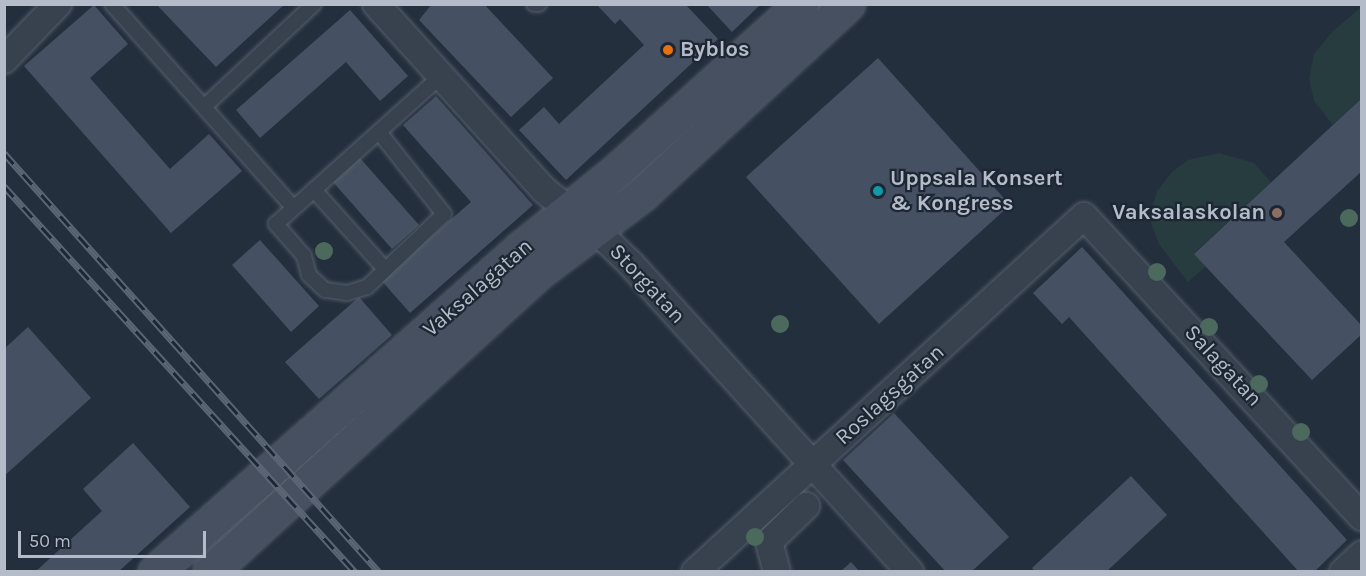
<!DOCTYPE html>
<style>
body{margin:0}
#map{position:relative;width:1366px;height:576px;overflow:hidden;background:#242f3e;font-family:Karla,sans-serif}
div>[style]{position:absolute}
.green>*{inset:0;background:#263c3f}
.building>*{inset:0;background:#455162}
.roads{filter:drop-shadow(0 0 2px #565f6c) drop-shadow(0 0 2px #565f6c)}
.lane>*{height:14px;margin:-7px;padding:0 7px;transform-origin:7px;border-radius:7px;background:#38414e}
.street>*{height:26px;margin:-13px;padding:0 13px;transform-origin:13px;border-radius:13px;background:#38414e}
.secondary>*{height:33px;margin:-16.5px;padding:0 16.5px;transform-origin:16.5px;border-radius:16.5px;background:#465061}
.rail>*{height:7px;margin-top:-3.5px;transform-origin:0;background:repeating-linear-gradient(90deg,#1d2633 0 14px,#5a6575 0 28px);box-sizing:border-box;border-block:2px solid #5a6575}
.trees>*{width:18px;height:18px;margin:-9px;border-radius:50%;background:#4b6a5d}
.dots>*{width:16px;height:16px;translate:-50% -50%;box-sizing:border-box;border:3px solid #1d2633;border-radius:50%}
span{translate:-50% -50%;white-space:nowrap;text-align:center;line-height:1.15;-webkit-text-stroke:4.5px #1d2633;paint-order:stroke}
.poi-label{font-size:22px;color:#b4bcc9;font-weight:700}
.left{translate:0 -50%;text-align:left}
.right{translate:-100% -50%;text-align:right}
.street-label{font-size:22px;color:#b4bcc9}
.frame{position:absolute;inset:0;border:6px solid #b4bcc9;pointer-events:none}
.scale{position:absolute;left:18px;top:531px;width:188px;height:27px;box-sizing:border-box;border:3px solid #b4bcc9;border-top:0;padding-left:8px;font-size:18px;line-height:21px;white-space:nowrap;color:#b4bcc9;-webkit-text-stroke:4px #1d2633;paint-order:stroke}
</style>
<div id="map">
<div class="green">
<div style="clip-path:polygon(1360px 8px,1361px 98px,1333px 125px,1314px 101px,1309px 78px,1314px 54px,1332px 32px)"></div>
<div style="clip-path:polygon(1219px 153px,1254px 163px,1271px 182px,1194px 253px,1206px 266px,1188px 282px,1159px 244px,1150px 220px,1152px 208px,1157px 191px,1172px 172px,1188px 160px)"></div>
</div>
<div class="building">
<div style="clip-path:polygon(156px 4px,285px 4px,216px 67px)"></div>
<div style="clip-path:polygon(432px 4px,484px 4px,553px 78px,511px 117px,419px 20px)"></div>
<div style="clip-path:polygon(596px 4px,685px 4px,718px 39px,566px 180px,519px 130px,544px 107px,559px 124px,644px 45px,620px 19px,615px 24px)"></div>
<div style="clip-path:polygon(706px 4px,761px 4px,732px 32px)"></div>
<div style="clip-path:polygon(94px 5px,128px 44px,90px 78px,170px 169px,209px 134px,242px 171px,171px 233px,24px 66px)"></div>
<div style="clip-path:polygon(350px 10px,408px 76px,380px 101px,346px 62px,260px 138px,236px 110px)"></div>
<div style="clip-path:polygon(878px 58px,1010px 205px,879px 324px,746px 177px)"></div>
<div style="clip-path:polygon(436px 96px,533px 205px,410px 313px,381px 280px,471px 202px,403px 125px)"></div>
<div style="clip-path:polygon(1362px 98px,1362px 171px,1284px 242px,1362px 326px,1362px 334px,1312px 380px,1194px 254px)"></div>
<div style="clip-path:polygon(360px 158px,419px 225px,392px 249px,333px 182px)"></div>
<div style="clip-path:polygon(260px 240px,319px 306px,291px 332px,232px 265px)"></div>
<div style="clip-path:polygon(1082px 247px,1347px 540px,1314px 572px,1299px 572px,1069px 317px,1062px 324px,1033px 293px)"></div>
<div style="clip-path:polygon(359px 297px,392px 335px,319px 399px,285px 362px)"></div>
<div style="clip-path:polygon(28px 327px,91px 398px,4px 476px,4px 349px)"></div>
<div style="clip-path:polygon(894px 413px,1009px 537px,971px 572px,946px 572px,843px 460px)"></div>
<div style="clip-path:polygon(133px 443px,190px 507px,118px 572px,35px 572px,102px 511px,83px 489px)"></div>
<div style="clip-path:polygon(1131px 476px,1167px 515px,1106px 572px,1035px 572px,1032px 568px)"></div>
<div style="clip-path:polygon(851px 562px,860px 572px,840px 572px)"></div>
</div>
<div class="roads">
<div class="lane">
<div style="left:112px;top:4px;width:273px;rotate:48.3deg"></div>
<div style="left:534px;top:4px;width:5px"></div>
<div style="left:205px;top:106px;width:149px;rotate:-43.1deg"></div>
<div style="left:379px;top:132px;width:105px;rotate:51.6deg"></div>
<div style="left:444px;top:214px;width:106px;rotate:136.5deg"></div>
<div style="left:367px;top:287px;width:21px;rotate:163deg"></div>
<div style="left:347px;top:293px;width:22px;rotate:-172deg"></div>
<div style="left:325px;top:290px;width:22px;rotate:-137deg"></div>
<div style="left:309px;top:275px;width:20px;rotate:-105deg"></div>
<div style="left:304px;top:256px;width:43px;rotate:-131.2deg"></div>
<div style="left:276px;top:224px;width:222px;rotate:-41.9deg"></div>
<div style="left:314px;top:190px;width:106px;rotate:48.1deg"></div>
</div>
<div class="street">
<div style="left:376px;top:4px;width:251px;rotate:47.9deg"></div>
<div style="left:544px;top:190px;width:77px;rotate:38.7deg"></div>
<div style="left:604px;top:238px;width:36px;rotate:44deg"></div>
<div style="left:630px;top:263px;width:417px;rotate:47.8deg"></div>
<div style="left:4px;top:60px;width:78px;rotate:-46deg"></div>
<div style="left:695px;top:572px;width:527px;rotate:-42.46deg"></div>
<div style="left:1084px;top:216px;width:410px;rotate:47.3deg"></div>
<div style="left:777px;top:572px;width:31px;rotate:-105deg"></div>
<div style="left:769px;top:542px;width:52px;rotate:-44.2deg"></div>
<div style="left:1343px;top:572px;width:26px;rotate:-43deg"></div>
</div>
<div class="secondary">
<div style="left:155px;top:572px;width:492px;rotate:-41.5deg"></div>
<div style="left:524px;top:246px;width:122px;rotate:-39deg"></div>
<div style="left:619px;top:169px;width:246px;rotate:-42.2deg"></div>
<div style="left:210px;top:572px;width:442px;rotate:-42.4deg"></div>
<div style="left:536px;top:274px;width:133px;rotate:-37deg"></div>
<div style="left:642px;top:194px;width:280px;rotate:-42.8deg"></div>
</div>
</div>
<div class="rail">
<div style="left:4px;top:153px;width:562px;rotate:48.17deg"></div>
<div style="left:4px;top:186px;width:522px;rotate:47.72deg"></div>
</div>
<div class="trees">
<div style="left:1349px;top:218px"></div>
<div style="left:324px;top:251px"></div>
<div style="left:1157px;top:272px"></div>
<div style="left:780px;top:324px"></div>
<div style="left:1209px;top:327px"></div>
<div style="left:1259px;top:384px"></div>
<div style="left:1301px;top:432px"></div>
<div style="left:755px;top:537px"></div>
</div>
<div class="dots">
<div style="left:668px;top:50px;background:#e8710a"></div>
<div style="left:878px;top:191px;background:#0f9aa8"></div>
<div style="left:1277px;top:213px;background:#8d6e63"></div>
</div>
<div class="poi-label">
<span class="left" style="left:680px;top:50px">Byblos</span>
<span class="left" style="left:890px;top:191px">Uppsala Konsert<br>&amp; Kongress</span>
<span class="right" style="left:1265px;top:213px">Vaksalaskolan</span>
</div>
<div class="street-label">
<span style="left:647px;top:284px;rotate:47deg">Storgatan</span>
<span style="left:478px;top:288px;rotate:-41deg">Vaksalagatan</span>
<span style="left:1223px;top:366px;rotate:47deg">Salagatan</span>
<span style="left:890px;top:395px;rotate:-42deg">Roslagsgatan</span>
</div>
<div class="frame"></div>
<div class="scale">50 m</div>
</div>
